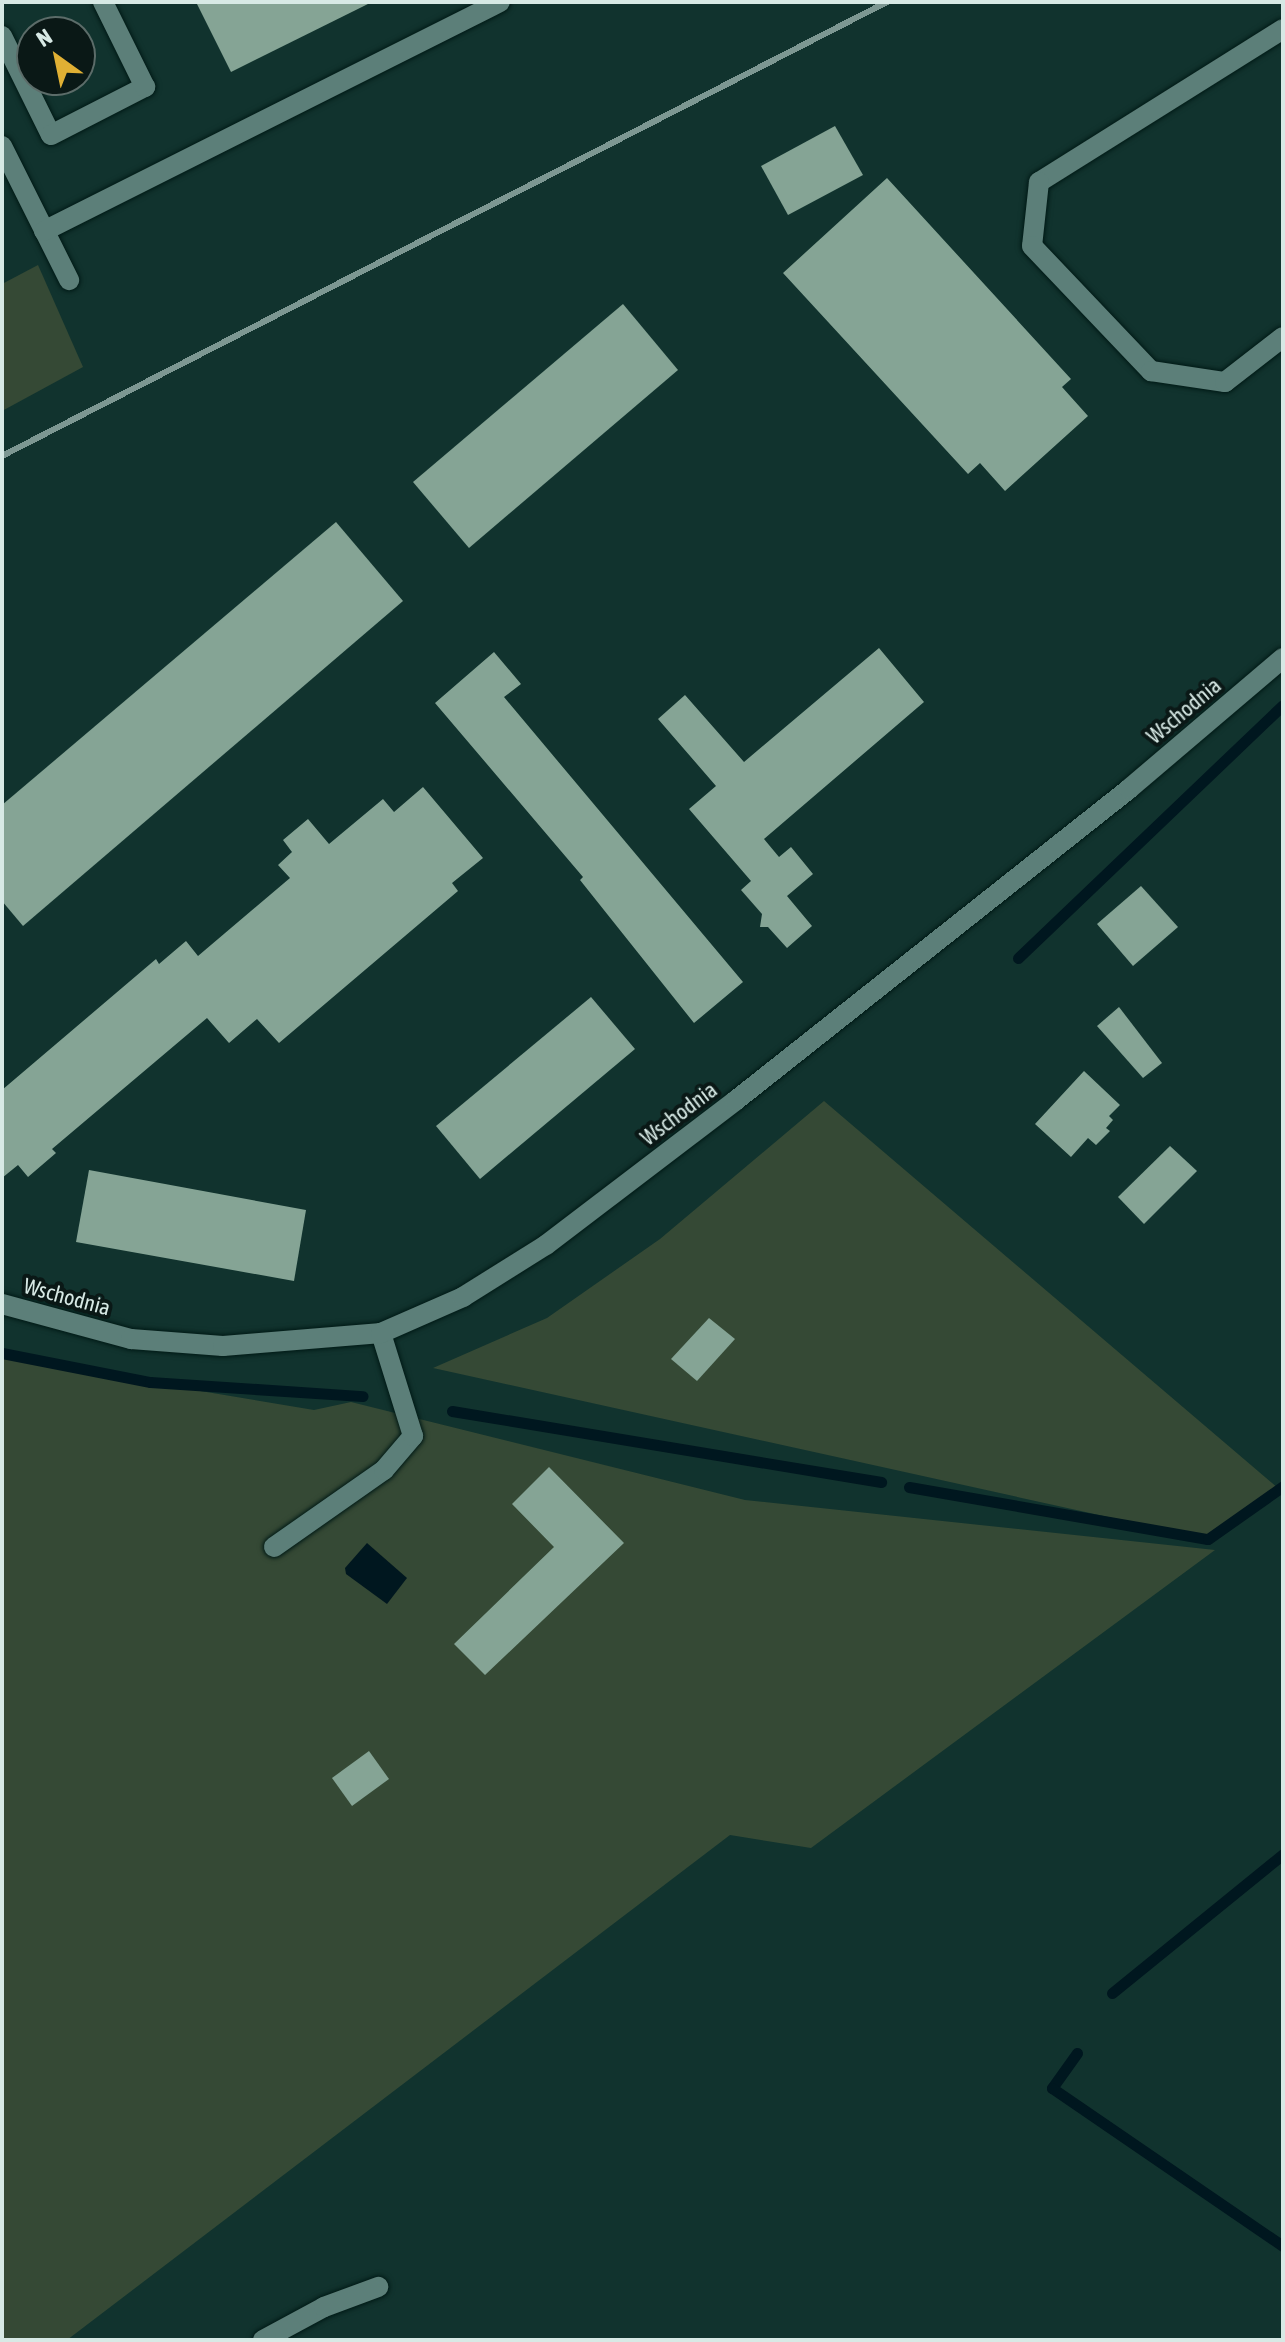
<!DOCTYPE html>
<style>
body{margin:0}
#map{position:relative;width:1285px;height:2342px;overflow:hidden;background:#11332e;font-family:"Asap Condensed",sans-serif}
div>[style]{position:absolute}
.green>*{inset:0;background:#354935}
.water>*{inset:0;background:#00171f}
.stream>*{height:11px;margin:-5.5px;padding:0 5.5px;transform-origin:5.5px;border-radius:5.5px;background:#00171f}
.building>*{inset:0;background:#85a495}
.roads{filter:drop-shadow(0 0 2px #011a16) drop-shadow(0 0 2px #011a16)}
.service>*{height:20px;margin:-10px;padding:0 10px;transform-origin:10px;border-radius:10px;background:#5c7f79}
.minor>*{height:20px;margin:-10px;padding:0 10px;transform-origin:10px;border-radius:10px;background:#5c7f79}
.rail>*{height:6px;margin:-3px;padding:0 3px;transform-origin:3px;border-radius:3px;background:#7d9792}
span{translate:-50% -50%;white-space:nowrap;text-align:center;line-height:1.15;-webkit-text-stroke:8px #0a1816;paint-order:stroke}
.street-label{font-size:22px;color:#d7e9e5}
.frame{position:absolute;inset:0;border:4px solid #d7e9e5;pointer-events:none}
.north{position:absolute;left:16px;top:16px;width:80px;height:80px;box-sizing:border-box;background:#0a1816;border:2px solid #5c6c69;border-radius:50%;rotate:327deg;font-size:22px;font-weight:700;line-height:32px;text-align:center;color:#d7e9e5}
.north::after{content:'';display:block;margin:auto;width:28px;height:36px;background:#e0b034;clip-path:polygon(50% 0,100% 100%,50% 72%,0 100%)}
</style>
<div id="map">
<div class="green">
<div style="clip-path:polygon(38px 265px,83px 367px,2px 411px,2px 284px)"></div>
<div style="clip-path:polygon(824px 1101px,1279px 1489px,1208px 1539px,433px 1368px,547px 1318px,660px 1239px)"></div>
<div style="clip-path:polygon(2px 1358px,314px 1410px,351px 1402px,745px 1500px,1215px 1550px,811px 1848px,730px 1835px,67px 2340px,2px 2340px)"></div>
</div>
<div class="water">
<div style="clip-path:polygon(367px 1543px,407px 1578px,387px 1604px,346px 1574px,345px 1568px)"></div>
</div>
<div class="stream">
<div style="left:1018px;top:958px;width:366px;rotate:-43.7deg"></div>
<div style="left:2px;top:1353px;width:151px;rotate:11.1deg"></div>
<div style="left:150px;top:1382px;width:213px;rotate:3.8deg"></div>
<div style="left:452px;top:1411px;width:435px;rotate:9.4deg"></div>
<div style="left:909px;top:1487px;width:303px;rotate:9.9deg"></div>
<div style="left:1208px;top:1539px;width:92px;rotate:-35.2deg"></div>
<div style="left:1112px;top:1993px;width:220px;rotate:-39.1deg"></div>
<div style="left:1077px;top:2053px;width:43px;rotate:125.5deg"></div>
<div style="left:1052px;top:2088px;width:280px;rotate:34.4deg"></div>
</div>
<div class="building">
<div style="clip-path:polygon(196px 2px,372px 2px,231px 72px)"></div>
<div style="clip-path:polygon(835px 126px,863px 175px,788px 215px,761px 166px)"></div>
<div style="clip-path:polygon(887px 178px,1071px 379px,1062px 387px,1088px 416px,1005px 491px,980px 463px,968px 474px,783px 273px)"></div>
<div style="clip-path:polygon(623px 304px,678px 370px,469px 548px,413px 482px)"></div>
<div style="clip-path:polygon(336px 522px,403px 601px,23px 926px,2px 901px,2px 805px)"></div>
<div style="clip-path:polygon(879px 648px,924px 702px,764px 839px,779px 857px,791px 847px,813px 874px,787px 896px,812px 926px,787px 948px,768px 927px,760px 927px,762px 914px,741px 890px,751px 881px,689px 809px,716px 786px,658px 719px,685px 695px,744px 762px)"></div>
<div style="clip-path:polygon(494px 652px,521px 684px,504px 697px,743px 982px,694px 1023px,580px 880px,583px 877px,435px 703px)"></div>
<div style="clip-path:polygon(423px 787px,483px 858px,452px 883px,458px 891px,279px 1043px,257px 1019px,229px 1043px,207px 1018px,52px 1149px,56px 1153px,28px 1177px,18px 1165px,2px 1178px,2px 1090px,156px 959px,159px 964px,186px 941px,198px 956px,290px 878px,278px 865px,292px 852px,283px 840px,308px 819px,329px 844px,383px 799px,394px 812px)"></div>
<div style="clip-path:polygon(1141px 886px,1178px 927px,1133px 966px,1097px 924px)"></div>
<div style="clip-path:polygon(591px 997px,635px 1049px,480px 1179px,436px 1126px)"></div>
<div style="clip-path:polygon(1119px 1007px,1162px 1063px,1143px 1078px,1097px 1026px)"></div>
<div style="clip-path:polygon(1084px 1071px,1120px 1105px,1109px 1116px,1113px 1120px,1106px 1128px,1110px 1131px,1096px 1145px,1088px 1138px,1071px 1157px,1035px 1124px)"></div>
<div style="clip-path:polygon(1170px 1146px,1197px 1171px,1144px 1224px,1118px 1197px)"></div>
<div style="clip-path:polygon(89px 1170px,306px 1210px,294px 1281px,76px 1242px)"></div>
<div style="clip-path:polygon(709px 1318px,735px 1339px,697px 1381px,671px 1359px)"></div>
<div style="clip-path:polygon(549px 1467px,624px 1543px,485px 1675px,454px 1644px,554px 1547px,512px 1504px)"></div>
<div style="clip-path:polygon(369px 1751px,389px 1779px,352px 1806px,332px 1778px)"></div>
</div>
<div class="roads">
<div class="service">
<div style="left:1283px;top:29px;width:288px;rotate:147.9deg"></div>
<div style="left:1039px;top:182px;width:64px;rotate:96.2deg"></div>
<div style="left:1032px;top:246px;width:173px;rotate:46.4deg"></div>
<div style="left:1151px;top:371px;width:75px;rotate:8.5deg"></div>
<div style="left:1225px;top:382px;width:73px;rotate:-37.8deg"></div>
<div style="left:2px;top:36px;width:110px;rotate:63.7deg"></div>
<div style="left:51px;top:135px;width:106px;rotate:-27.1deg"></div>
<div style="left:145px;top:87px;width:95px;rotate:-116.3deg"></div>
<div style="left:2px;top:146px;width:150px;rotate:63.4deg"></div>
<div style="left:44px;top:231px;width:510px;rotate:-26.67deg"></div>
<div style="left:274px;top:1547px;width:134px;rotate:-35deg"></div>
<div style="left:384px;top:1470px;width:45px;rotate:-49.5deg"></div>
<div style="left:413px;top:1436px;width:108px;rotate:-107.3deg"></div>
<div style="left:263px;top:2340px;width:69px;rotate:-28.4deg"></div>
<div style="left:324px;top:2307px;width:58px;rotate:-20.3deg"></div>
</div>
<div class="minor">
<div style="left:2px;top:1304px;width:134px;rotate:15.2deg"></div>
<div style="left:131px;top:1339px;width:92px;rotate:4.4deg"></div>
<div style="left:223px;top:1346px;width:159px;rotate:-4.7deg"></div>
<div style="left:381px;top:1333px;width:90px;rotate:-23.7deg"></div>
<div style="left:463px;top:1297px;width:98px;rotate:-32.1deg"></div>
<div style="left:546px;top:1245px;width:238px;rotate:-37.3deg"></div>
<div style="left:735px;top:1101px;width:503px;rotate:-38.37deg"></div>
<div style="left:1129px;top:789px;width:202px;rotate:-40.4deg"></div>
</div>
</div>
<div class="rail">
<div style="left:2px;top:456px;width:995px;rotate:-27.16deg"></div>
</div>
<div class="street-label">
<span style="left:1184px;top:711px;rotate:-40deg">Wschodnia</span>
<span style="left:679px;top:1114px;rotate:-37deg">Wschodnia</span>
<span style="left:67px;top:1297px;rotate:15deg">Wschodnia</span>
</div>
<div class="frame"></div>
<div class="north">N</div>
</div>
